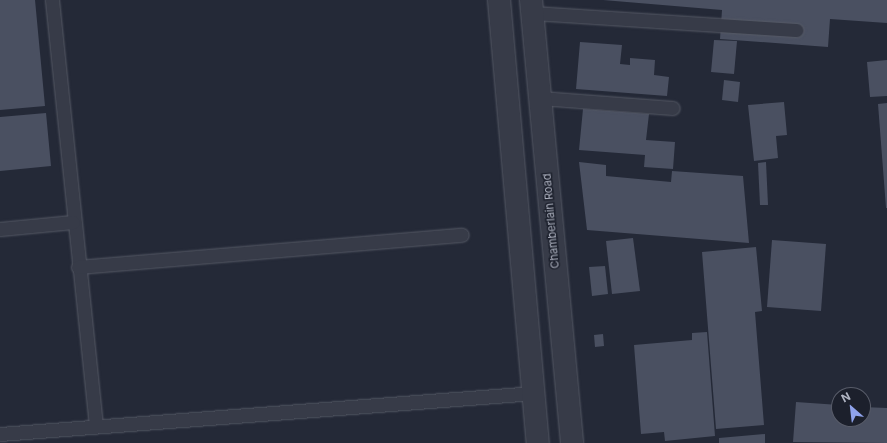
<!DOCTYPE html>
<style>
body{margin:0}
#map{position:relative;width:887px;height:443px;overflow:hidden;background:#242937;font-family:Inter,sans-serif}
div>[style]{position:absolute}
.building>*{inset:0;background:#4a5061}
.roads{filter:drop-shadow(0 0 1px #555965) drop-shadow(0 0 1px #555965)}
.service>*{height:13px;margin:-6.5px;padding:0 6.5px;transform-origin:6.5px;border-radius:6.5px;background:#373b48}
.tertiary>*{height:22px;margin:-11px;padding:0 11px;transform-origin:11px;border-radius:11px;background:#373b48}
span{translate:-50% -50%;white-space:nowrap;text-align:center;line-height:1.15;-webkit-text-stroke:3px #1c202c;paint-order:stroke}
.street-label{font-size:11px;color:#b2b6c4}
.north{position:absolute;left:831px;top:387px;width:40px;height:40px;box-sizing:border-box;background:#1c202c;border:1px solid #585c69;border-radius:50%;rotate:332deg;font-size:11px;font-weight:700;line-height:16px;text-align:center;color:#b2b6c4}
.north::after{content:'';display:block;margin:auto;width:14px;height:18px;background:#8fa3ec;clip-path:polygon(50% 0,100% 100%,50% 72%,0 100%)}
</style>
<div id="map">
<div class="building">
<div style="clip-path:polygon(0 0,35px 0,45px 106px,0 110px)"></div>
<div style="clip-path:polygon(603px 0,887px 0,887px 23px,830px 19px,828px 47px,720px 39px,722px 10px)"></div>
<div style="clip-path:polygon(714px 40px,737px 41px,734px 74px,711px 72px)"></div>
<div style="clip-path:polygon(580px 42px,622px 45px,620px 64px,630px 65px,630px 58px,655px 60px,654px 75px,669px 77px,667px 96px,576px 89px)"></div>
<div style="clip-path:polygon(887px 60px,887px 96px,870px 97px,867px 62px)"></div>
<div style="clip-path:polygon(724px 80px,740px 82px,738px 102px,722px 100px)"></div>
<div style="clip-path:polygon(784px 102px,787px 135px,776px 136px,778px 158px,754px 161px,748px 105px)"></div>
<div style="clip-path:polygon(887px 103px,887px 208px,886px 208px,878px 104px)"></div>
<div style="clip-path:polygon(583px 109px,649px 114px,646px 140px,675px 142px,673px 169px,644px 167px,645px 155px,579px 150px)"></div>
<div style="clip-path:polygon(46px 113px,51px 166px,0 171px,0 117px)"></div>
<div style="clip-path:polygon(579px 162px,606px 165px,606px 176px,671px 182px,672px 171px,743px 176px,749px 243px,587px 230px)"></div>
<div style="clip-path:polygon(766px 162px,768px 205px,760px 205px,758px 163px)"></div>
<div style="clip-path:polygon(633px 238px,640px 291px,612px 294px,606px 241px)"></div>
<div style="clip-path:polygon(772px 240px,826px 244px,821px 311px,767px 307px)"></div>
<div style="clip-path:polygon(756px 247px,762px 311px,755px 312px,764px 425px,716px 429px,702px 252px)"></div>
<div style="clip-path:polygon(605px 266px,608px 294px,592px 296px,589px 267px)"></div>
<div style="clip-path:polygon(707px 332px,715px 436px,665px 441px,664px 432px,641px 434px,634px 345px,692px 340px,692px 333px)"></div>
<div style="clip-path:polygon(603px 334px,604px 346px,595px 347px,594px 335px)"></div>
<div style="clip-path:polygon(796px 402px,839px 405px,839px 419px,863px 419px,863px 407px,887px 408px,887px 443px,793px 442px)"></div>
<div style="clip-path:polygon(765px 434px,765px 443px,719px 443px,719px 438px)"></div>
</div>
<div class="roads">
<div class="service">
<div style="left:52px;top:0;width:428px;rotate:84.1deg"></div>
<div style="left:532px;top:13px;width:265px;rotate:3.7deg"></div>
<div style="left:540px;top:98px;width:133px;rotate:4.3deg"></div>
<div style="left:0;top:229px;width:73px;rotate:-5.5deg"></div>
<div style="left:78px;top:267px;width:385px;rotate:-4.8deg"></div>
<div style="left:0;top:434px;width:536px;rotate:-4.39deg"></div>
</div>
<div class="tertiary">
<div style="left:499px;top:0;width:445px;rotate:85deg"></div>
<div style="left:531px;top:0;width:445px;rotate:84.7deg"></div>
</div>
</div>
<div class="street-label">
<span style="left:551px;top:221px;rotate:-95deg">Chamberlain Road</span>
</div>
<div class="north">N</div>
</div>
